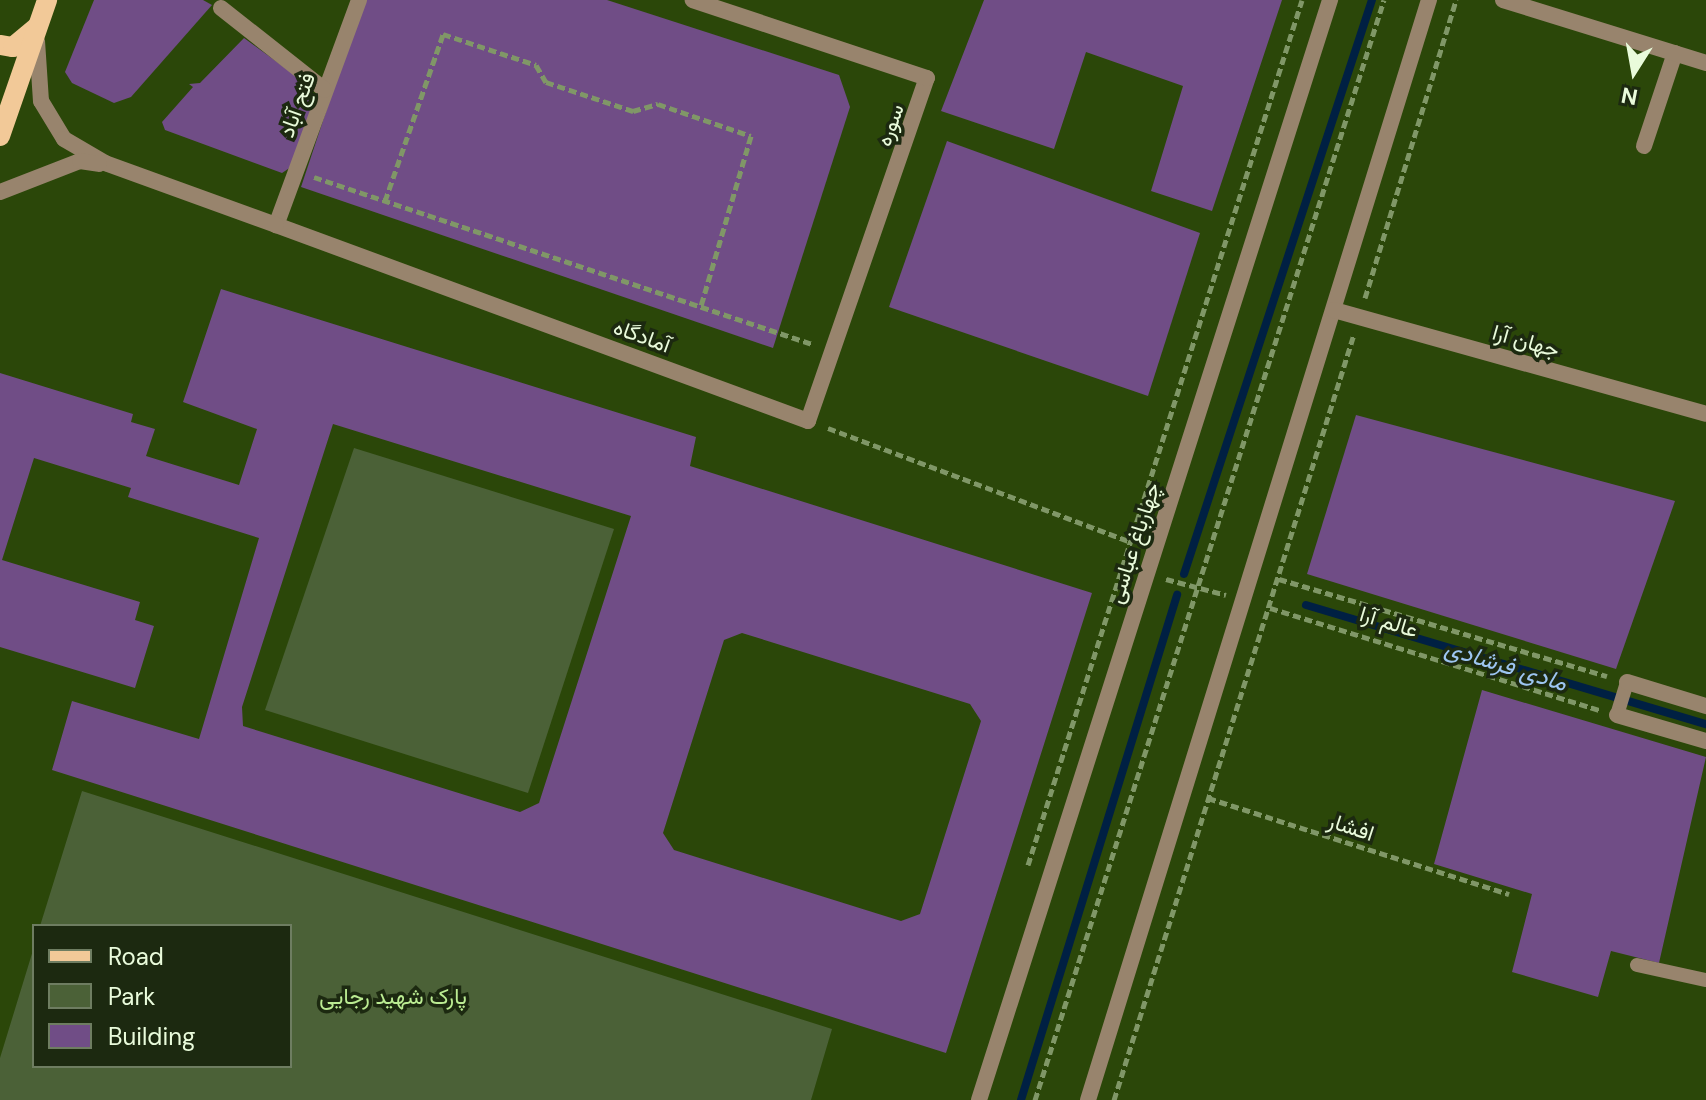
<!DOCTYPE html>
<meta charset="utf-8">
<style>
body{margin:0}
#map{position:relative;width:1706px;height:1100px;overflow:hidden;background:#2b4709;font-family:"DM Sans",Vazirmatn,sans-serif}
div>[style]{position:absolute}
.green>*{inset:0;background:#4b6137}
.stream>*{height:8px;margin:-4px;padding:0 4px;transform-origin:4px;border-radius:4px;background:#002043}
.building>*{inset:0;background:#704d86}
.path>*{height:5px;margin-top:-2.5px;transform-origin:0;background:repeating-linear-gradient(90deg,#809767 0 8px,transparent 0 12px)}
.service>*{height:14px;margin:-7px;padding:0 7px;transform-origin:7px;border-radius:7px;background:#98846d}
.pedestrian>*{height:16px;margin:-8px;padding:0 8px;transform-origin:8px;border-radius:8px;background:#98846d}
.minor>*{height:16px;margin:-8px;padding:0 8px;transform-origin:8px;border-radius:8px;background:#98846d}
.tertiary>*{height:16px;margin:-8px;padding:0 8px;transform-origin:8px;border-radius:8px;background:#98846d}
.primary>*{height:20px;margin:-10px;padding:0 10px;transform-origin:10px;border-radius:10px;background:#f2c998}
span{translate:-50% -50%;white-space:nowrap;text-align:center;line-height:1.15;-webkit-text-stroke:7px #1c2910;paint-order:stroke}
.street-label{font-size:22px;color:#e9fbdb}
.park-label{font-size:22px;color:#bced93}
.water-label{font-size:24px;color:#9dc5f1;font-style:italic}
.legend{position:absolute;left:32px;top:924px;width:260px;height:144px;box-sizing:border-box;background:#1c2910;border:2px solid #6e7d61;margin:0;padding:10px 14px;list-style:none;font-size:24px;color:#e9fbdb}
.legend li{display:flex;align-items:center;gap:16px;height:40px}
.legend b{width:40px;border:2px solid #6e7d61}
.north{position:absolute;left:1594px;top:32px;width:80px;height:80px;-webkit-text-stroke:6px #1c2910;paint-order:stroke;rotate:191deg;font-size:22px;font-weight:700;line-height:32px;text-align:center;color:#e9fbdb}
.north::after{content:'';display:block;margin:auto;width:28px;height:36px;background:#e9fbdb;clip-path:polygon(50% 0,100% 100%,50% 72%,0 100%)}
</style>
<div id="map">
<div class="green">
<div style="clip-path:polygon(354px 448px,614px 529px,528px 793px,265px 710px)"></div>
<div style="clip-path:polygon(82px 791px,832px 1029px,811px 1100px,0 1100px,0 1058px,34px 947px,34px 1066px,290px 1066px,290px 926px,40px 926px)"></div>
</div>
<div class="stream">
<div style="left:1184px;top:574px;width:604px;rotate:-71.87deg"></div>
<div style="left:1306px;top:605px;width:417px;rotate:16.6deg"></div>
<div style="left:1021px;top:1100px;width:529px;rotate:-72.83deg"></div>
</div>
<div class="building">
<div style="clip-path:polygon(94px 0,203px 0,212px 5px,131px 97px,114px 103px,72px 83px,65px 72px)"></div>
<div style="clip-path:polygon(363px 0,607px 0,839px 75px,850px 107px,773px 348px,301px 187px)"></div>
<div style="clip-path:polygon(984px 0,1282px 0,1212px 211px,1151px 191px,1183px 86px,1086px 52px,1054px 149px,941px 111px)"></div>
<div style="clip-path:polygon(244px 38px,310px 86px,313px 103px,291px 167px,282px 173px,165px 130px,162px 122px,193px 87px,189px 84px,200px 83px)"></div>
<div style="clip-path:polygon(947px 141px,1200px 233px,1148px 396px,889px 307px)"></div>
<div style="clip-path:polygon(evenodd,221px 289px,696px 437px,690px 466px,1092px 593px,946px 1053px,52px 770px,72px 701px,199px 739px,259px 538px,128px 497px,131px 488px,34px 458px,2px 560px,140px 602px,135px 620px,154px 626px,135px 688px,0 647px,0 373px,133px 414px,131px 422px,155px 429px,146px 456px,239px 485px,257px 429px,183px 402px,221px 289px,333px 424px,631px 516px,539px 803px,520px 812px,243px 726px,242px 707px,333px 424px,221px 289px,742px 633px,970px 704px,981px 721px,920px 914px,901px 921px,674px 850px,663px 833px,724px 640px,742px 633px)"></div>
<div style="clip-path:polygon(1356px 415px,1675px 501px,1616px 669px,1307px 574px)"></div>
<div style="clip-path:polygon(1482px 690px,1706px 757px,1659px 963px,1611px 951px,1598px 997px,1512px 972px,1532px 894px,1434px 864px)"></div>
</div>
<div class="path">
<div style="left:314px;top:177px;width:525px;rotate:18.54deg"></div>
<div style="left:385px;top:201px;width:177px;rotate:-70.8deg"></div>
<div style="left:443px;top:34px;width:98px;rotate:18.4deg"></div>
<div style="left:536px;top:65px;width:20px;rotate:60deg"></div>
<div style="left:546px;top:82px;width:92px;rotate:18.4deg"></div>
<div style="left:633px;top:111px;width:26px;rotate:-16deg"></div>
<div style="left:658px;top:104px;width:98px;rotate:19deg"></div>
<div style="left:751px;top:136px;width:177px;rotate:106.4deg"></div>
<div style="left:1365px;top:298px;width:312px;rotate:-73deg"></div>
<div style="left:828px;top:428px;width:322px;rotate:20.6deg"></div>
<div style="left:1166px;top:579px;width:62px;rotate:14.9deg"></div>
<div style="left:1279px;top:579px;width:342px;rotate:16.5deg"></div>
<div style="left:1270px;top:608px;width:345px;rotate:17.2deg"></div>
<div style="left:1208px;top:798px;width:316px;rotate:17.7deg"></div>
<div style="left:1028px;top:865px;width:907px;rotate:-72.42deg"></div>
<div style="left:1035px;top:1100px;width:1154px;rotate:-72.4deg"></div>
<div style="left:1114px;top:1100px;width:803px;rotate:-72.6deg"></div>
</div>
<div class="service">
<div style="left:1617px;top:715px;width:34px;rotate:-73deg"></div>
<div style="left:1637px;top:965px;width:71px;rotate:12.3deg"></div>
</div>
<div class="pedestrian">
<div style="left:979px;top:1100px;width:1155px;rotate:-72.3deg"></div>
<div style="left:1088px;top:1100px;width:1152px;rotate:-72.78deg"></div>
</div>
<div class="minor">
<div style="left:359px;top:0;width:240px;rotate:110.2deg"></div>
<div style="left:276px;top:225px;width:567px;rotate:20.22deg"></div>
<div style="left:808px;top:421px;width:363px;rotate:-70.9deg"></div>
<div style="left:927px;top:78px;width:247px;rotate:-161.6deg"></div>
<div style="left:221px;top:8px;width:132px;rotate:38.3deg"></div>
<div style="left:1644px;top:146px;width:98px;rotate:-71.6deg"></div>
<div style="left:1334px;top:310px;width:386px;rotate:15.6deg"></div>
<div style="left:1627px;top:682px;width:83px;rotate:16.9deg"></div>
<div style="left:1617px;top:715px;width:93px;rotate:16.3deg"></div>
</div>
<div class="tertiary">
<div style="left:1503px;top:0;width:213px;rotate:17.2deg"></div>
<div style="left:37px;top:41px;width:60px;rotate:86.2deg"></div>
<div style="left:41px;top:101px;width:44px;rotate:58.8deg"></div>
<div style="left:64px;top:139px;width:48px;rotate:30.3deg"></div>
<div style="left:105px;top:163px;width:182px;rotate:19.9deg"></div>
<div style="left:0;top:192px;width:86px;rotate:-21.2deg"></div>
<div style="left:80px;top:161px;width:19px;rotate:9deg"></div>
</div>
<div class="primary">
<div style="left:0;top:45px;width:13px;rotate:9deg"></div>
<div style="left:13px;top:47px;width:31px;rotate:-40deg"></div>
<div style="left:0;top:136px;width:144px;rotate:-70.9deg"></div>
</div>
<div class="street-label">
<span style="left:297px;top:105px;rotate:-70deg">فتح آباد</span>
<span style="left:890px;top:125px;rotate:-70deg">سوره</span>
<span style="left:642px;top:336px;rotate:20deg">آمادگاه</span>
<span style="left:1526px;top:341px;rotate:16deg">جهان آرا</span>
<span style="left:1134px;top:543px;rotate:-72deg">چهارباغ عباسی</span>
<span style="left:1389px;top:622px;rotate:17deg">عالم آرا</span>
<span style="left:1351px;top:827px;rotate:18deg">افشار</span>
</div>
<div class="park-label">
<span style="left:393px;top:997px">پارک شهید رجایی</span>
</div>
<div class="water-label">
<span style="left:1506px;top:665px;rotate:17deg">مادی فرشادی</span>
</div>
<ul class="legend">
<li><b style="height:10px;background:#f2c998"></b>Road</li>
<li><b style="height:22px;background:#4b6137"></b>Park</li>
<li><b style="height:22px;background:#704d86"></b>Building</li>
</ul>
<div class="north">N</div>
</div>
